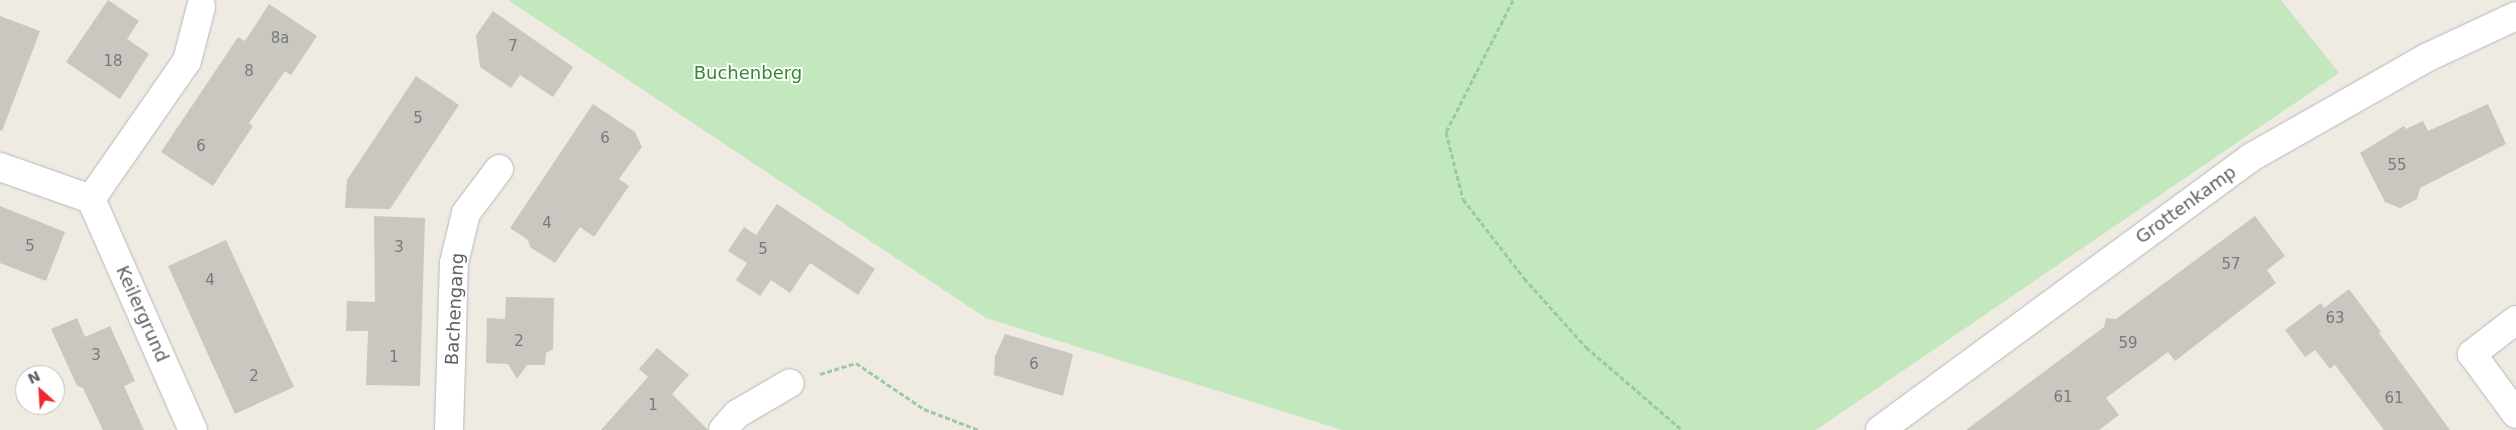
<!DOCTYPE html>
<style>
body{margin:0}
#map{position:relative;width:2516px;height:430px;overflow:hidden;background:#efebe3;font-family:"DejaVu Sans",sans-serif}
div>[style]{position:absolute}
.green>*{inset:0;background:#c3e8be}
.building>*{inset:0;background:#cac6c0}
.path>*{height:3px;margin-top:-1.5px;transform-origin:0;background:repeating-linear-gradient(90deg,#99cba1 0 5px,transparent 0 7.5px)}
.roads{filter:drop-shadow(0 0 1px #b4b7bb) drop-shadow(0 0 1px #b4b7bb)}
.minor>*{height:28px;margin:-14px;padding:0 14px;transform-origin:14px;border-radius:14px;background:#fff}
span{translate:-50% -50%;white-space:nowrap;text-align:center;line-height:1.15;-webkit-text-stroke:4px #fff;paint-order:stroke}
.number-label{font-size:15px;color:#777a7c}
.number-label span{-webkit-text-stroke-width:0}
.park-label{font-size:18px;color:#368730}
.street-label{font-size:18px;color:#5b6165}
.north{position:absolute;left:15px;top:365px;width:50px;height:50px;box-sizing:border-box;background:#fff;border:1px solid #bdc0c1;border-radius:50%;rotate:334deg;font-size:14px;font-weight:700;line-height:20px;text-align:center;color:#5b6165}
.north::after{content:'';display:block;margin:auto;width:18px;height:22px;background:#f2262e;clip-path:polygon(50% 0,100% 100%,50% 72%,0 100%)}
</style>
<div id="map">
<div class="green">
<div style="clip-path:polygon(508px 0,2281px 0,2339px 73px,1816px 430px,1342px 430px,986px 318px)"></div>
</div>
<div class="building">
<div style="clip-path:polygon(108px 0,139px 21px,127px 39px,149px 54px,120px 99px,66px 62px)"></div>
<div style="clip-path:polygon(269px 4px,317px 36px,291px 75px,285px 71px,249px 123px,253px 126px,213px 186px,161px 152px,238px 37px,245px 41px)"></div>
<div style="clip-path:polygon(493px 11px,573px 67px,553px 97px,520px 75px,511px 88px,480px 67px,476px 35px)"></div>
<div style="clip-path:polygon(0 16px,40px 31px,2px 131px,0 130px)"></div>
<div style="clip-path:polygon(416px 76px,459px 105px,390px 209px,345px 208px,347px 180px)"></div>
<div style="clip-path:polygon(593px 104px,635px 132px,642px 147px,619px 179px,629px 186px,594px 237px,580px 227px,555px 263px,530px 247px,528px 240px,510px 228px)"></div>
<div style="clip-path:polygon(2488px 104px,2506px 144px,2420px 188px,2417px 199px,2400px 208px,2385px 202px,2360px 153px,2404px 126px,2406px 129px,2423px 121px,2428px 131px)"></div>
<div style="clip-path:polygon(777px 204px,875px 269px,858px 295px,810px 263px,790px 293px,771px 280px,760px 296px,736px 280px,747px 263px,728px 251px,744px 227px,756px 235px)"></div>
<div style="clip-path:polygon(0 206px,65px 232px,46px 281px,0 263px)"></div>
<div style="clip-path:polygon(374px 216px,425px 218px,420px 386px,366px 385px,368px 331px,346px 331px,347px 301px,375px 302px)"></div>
<div style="clip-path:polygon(2255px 216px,2285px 256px,2267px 270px,2276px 283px,2175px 361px,2168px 352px,2106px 398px,2119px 415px,2099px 430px,1966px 430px,2104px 327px,2106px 318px,2116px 319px)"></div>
<div style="clip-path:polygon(226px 240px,294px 387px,235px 414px,168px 266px)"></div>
<div style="clip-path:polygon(2349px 289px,2381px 332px,2379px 333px,2450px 430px,2384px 430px,2335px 365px,2330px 369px,2315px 350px,2305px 357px,2285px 330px,2321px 303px,2324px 308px)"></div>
<div style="clip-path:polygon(506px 297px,554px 298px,553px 349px,546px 353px,545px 365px,527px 365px,517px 379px,508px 364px,486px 363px,487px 318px,505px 319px)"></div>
<div style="clip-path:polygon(77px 318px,85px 337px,110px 326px,135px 381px,124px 386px,144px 430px,103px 430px,83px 388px,77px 386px,51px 329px)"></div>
<div style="clip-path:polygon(1005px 334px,1073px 354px,1063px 396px,994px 375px,995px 356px)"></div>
<div style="clip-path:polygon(657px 348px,689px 375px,672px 394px,708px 430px,601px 430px,648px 377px,639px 369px)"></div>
</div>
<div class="path">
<div style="left:1513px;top:0;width:148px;rotate:116.9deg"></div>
<div style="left:1446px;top:132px;width:69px;rotate:75.8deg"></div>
<div style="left:1463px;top:199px;width:100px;rotate:52.3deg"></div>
<div style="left:1524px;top:278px;width:93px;rotate:48.1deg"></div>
<div style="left:1586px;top:347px;width:127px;rotate:40.8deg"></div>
<div style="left:820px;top:374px;width:38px;rotate:-17deg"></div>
<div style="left:856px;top:363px;width:82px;rotate:34.1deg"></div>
<div style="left:924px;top:409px;width:59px;rotate:20.9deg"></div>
</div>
<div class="roads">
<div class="minor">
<div style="left:0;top:167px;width:96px;rotate:19.4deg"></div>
<div style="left:91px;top:199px;width:253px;rotate:66.2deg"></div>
<div style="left:91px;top:199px;width:168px;rotate:-55.2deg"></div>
<div style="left:187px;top:61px;width:56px;rotate:-75.5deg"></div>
<div style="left:2516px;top:320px;width:56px;rotate:142.3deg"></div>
<div style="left:2472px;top:354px;width:74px;rotate:53.7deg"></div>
<div style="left:449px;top:430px;width:167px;rotate:-88.3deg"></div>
<div style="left:454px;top:263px;width:51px;rotate:-76.5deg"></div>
<div style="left:466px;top:213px;width:55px;rotate:-53.1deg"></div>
<div style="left:723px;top:430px;width:21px;rotate:-49deg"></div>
<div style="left:737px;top:414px;width:61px;rotate:-30.3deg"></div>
<div style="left:1880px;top:430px;width:459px;rotate:-36.3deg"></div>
<div style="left:2250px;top:158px;width:202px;rotate:-29.6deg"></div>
<div style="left:2426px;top:58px;width:99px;rotate:-25deg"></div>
</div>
</div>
<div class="number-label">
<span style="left:280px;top:39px">8a</span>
<span style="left:513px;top:47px">7</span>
<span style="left:113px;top:62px">18</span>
<span style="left:249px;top:72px">8</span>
<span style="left:418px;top:119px">5</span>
<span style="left:605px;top:139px">6</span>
<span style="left:201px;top:147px">6</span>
<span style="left:2397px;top:166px">55</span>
<span style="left:547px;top:224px">4</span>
<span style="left:30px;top:247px">5</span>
<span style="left:399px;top:248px">3</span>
<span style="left:763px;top:250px">5</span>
<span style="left:2231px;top:265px">57</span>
<span style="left:210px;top:281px">4</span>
<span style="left:2335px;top:319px">63</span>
<span style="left:519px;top:342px">2</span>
<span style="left:2128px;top:344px">59</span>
<span style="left:96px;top:356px">3</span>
<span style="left:394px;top:358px">1</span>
<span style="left:1034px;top:365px">6</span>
<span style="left:254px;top:377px">2</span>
<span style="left:2063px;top:398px">61</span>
<span style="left:2394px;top:399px">61</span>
<span style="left:653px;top:406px">1</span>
</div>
<div class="park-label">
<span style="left:748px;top:73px">Buchenberg</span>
</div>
<div class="street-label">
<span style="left:2186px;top:205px;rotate:-36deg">Grottenkamp</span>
<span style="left:455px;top:309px;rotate:-87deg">Bachengang</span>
<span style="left:142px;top:314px;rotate:66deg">Keilergrund</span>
</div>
<div class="north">N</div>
</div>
